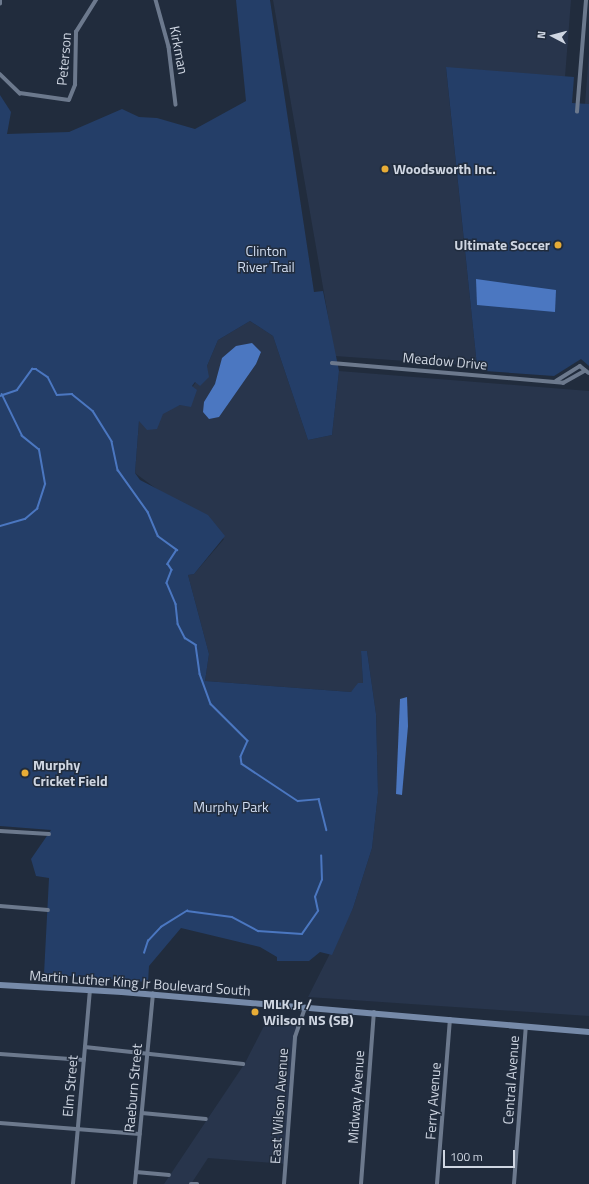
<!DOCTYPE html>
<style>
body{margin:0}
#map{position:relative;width:589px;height:1184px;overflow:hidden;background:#212c3d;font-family:"Titillium Web",sans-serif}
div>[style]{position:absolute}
.built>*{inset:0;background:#28354c}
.green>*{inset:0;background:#243e68}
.water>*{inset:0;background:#4b77c1}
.stream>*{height:1.5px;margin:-0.75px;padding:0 0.75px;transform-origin:0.75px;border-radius:0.75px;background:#4b77c1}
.minor>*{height:3.5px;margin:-1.75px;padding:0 1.75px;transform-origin:1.75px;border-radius:1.75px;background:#6c798d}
.secondary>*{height:5.5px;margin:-2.75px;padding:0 2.75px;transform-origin:2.75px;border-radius:2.75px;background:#768aa9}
.dots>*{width:11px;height:11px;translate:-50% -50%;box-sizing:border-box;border:2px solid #212c3d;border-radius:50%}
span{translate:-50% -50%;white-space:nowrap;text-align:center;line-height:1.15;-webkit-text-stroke:3px #212c3d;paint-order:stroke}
.street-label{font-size:14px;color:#cfd6e2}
.poi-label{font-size:14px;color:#cfd6e2;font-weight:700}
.left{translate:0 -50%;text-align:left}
.right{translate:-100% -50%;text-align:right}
.park-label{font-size:14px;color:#d1ddf1}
.north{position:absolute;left:533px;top:16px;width:40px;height:40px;-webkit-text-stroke:3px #212c3d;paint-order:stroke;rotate:276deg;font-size:11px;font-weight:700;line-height:16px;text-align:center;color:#cfd6e2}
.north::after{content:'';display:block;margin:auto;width:14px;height:18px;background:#cfd6e2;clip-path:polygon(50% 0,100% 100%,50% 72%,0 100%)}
.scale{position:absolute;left:443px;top:1150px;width:72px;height:18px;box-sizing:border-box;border:2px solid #cfd6e2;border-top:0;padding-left:5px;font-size:12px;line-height:14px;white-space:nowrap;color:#cfd6e2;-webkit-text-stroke:3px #212c3d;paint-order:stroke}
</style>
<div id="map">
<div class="built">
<div style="clip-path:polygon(273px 0,571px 0,565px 77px,446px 68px,477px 366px,335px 356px)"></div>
<div style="clip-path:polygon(589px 53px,589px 104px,585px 104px)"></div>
<div style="clip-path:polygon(250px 321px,273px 336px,308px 440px,332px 435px,339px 371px,589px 391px,589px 1016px,308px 997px,353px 908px,372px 848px,378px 793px,376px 714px,367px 651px,361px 651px,363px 683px,351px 692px,205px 681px,209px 654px,188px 575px,194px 574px,224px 539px,135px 473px,139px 421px,180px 405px,207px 366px,218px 340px)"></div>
<div style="clip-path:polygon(268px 1018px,302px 1024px,298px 1032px,286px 1164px,208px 1158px,191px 1184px,164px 1184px,245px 1063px)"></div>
</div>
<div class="green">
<div style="clip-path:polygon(236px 0,270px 0,314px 292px,323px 291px,339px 371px,332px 435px,308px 440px,273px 336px,250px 321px,218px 340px,207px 366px,209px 377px,200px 386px,195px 382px,192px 386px,197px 390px,191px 407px,180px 405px,163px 414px,157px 429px,147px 430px,139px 421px,135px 473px,140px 480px,208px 515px,225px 536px,194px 574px,188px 575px,209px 654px,205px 681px,351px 692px,358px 683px,363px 683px,361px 651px,367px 651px,376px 714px,378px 793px,372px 848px,353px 908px,332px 955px,320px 952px,309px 961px,277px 961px,277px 957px,260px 947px,181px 928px,149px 966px,148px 982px,44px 974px,49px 878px,36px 876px,31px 859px,51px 830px,0 826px,0 95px,11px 112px,7px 134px,69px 132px,122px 109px,139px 117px,157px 118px,195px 129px,246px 101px)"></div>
<div style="clip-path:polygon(446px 67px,574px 77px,572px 103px,589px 104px,589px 366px,581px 359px,554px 376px,485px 371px,477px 366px)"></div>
</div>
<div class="water">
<div style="clip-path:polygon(476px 279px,556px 290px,555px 312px,477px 305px)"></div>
<div style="clip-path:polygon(252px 343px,261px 352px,256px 364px,219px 417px,209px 419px,203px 412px,204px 402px,215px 384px,222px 358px,236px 346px)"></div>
<div style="clip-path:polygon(407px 697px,408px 726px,402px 795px,396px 794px,400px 699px)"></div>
</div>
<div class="stream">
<div style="left:0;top:396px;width:18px;rotate:-19deg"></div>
<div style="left:17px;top:390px;width:26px;rotate:-54deg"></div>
<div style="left:32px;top:369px;width:4px"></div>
<div style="left:36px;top:369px;width:14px;rotate:34deg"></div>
<div style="left:48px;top:377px;width:20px;rotate:63deg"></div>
<div style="left:57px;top:395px;width:15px;rotate:-4deg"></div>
<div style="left:72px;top:394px;width:27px;rotate:39deg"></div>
<div style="left:93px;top:411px;width:36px;rotate:58deg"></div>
<div style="left:112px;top:442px;width:29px;rotate:78deg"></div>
<div style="left:118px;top:470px;width:52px;rotate:54.5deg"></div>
<div style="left:148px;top:512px;width:26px;rotate:67deg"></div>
<div style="left:158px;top:536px;width:24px;rotate:36deg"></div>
<div style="left:177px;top:550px;width:17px;rotate:123deg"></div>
<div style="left:168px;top:564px;width:7px;rotate:56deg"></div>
<div style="left:172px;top:570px;width:14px;rotate:111deg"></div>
<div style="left:167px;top:583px;width:23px;rotate:67deg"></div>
<div style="left:176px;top:604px;width:20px;rotate:84deg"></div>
<div style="left:178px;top:624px;width:16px;rotate:63deg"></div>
<div style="left:185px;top:638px;width:13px;rotate:32deg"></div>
<div style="left:196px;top:645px;width:29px;rotate:82deg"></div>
<div style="left:200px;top:674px;width:32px;rotate:70deg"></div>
<div style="left:211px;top:704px;width:52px;rotate:45deg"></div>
<div style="left:248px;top:741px;width:17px;rotate:114deg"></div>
<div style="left:241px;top:757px;width:7px;rotate:82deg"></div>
<div style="left:242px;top:764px;width:67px;rotate:33.5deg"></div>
<div style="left:298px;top:801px;width:21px;rotate:-5deg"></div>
<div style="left:319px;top:799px;width:32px;rotate:76deg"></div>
<div style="left:0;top:526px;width:26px;rotate:-16deg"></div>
<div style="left:25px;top:519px;width:16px;rotate:-40deg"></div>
<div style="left:37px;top:509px;width:26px;rotate:-72deg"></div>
<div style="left:45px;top:484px;width:35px;rotate:-100deg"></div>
<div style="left:39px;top:450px;width:22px;rotate:-141deg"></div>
<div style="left:22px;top:436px;width:46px;rotate:-116deg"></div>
<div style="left:144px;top:953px;width:13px;rotate:-72deg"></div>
<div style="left:148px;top:941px;width:19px;rotate:-47deg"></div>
<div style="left:161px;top:927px;width:31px;rotate:-32deg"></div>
<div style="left:187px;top:911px;width:45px;rotate:7.6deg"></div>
<div style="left:232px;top:917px;width:30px;rotate:28deg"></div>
<div style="left:258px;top:931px;width:44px;rotate:3.9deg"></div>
<div style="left:302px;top:934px;width:28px;rotate:-55deg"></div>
<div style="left:318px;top:911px;width:14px;rotate:-102deg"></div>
<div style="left:315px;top:897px;width:18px;rotate:-68deg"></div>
<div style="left:322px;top:880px;width:24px;rotate:-92deg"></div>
</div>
<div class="minor">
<div style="left:156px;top:0;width:49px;rotate:74.5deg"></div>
<div style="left:169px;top:47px;width:58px;rotate:83.1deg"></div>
<div style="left:0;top:4px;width:4px;rotate:-90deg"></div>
<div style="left:0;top:74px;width:28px;rotate:44deg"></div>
<div style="left:20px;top:93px;width:49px;rotate:8.1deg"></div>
<div style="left:69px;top:100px;width:16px;rotate:-68deg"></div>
<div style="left:75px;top:85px;width:53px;rotate:-88.9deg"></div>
<div style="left:76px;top:32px;width:38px;rotate:-58deg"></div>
<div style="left:577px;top:112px;width:112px;rotate:-85.4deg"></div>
<div style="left:332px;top:363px;width:232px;rotate:4.9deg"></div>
<div style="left:563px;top:383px;width:25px;rotate:-29deg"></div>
<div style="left:556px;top:381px;width:28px;rotate:-32deg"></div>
<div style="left:580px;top:366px;width:11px;rotate:38deg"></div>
<div style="left:0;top:831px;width:49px;rotate:3.5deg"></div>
<div style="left:0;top:906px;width:48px;rotate:4.8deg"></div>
<div style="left:85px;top:1047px;width:159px;rotate:6.1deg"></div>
<div style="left:0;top:1054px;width:84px;rotate:4.1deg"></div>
<div style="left:142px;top:1113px;width:64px;rotate:5.4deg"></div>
<div style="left:0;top:1123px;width:140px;rotate:4.5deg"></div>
<div style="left:136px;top:1172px;width:33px;rotate:5deg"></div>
<div style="left:73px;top:1184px;width:195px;rotate:-85deg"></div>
<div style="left:135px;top:1184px;width:191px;rotate:-84.6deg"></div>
<div style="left:191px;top:1184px;width:6px"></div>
<div style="left:284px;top:1184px;width:147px;rotate:-85.7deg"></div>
<div style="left:295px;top:1037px;width:31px;rotate:-71deg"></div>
<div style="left:361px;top:1184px;width:172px;rotate:-85.7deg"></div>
<div style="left:437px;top:1184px;width:165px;rotate:-85.5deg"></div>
<div style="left:514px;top:1184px;width:158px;rotate:-85.7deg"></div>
</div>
<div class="secondary">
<div style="left:0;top:985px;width:122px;rotate:3.3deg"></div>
<div style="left:122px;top:992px;width:469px;rotate:4.9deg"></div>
</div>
<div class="dots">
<div style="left:385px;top:169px;background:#e7ac36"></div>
<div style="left:558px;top:245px;background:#e7ac36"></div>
<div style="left:25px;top:773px;background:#e7ac36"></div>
<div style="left:255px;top:1012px;background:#e7ac36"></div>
</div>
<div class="street-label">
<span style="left:179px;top:50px;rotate:79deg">Kirkman</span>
<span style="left:64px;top:59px;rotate:-85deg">Peterson</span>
<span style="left:445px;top:361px;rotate:5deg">Meadow Drive</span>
<span style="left:140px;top:983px;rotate:4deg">Martin Luther King Jr Boulevard South</span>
<span style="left:511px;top:1080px;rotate:-86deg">Central Avenue</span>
<span style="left:70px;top:1086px;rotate:-85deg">Elm Street</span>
<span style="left:133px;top:1088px;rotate:-85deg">Raeburn Street</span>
<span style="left:356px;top:1097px;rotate:-86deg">Midway Avenue</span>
<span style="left:433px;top:1101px;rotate:-86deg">Ferry Avenue</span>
<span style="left:279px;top:1106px;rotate:-86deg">East Wilson Avenue</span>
</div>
<div class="poi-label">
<span class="left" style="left:393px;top:169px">Woodsworth Inc.</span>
<span class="right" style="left:550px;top:245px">Ultimate Soccer</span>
<span class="left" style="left:33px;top:773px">Murphy<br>Cricket Field</span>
<span class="left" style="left:263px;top:1012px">MLK Jr /<br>Wilson NS (SB)</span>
</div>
<div class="park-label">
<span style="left:266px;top:259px">Clinton<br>River Trail</span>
<span style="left:231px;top:807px">Murphy Park</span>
</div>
<div class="north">N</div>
<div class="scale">100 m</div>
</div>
